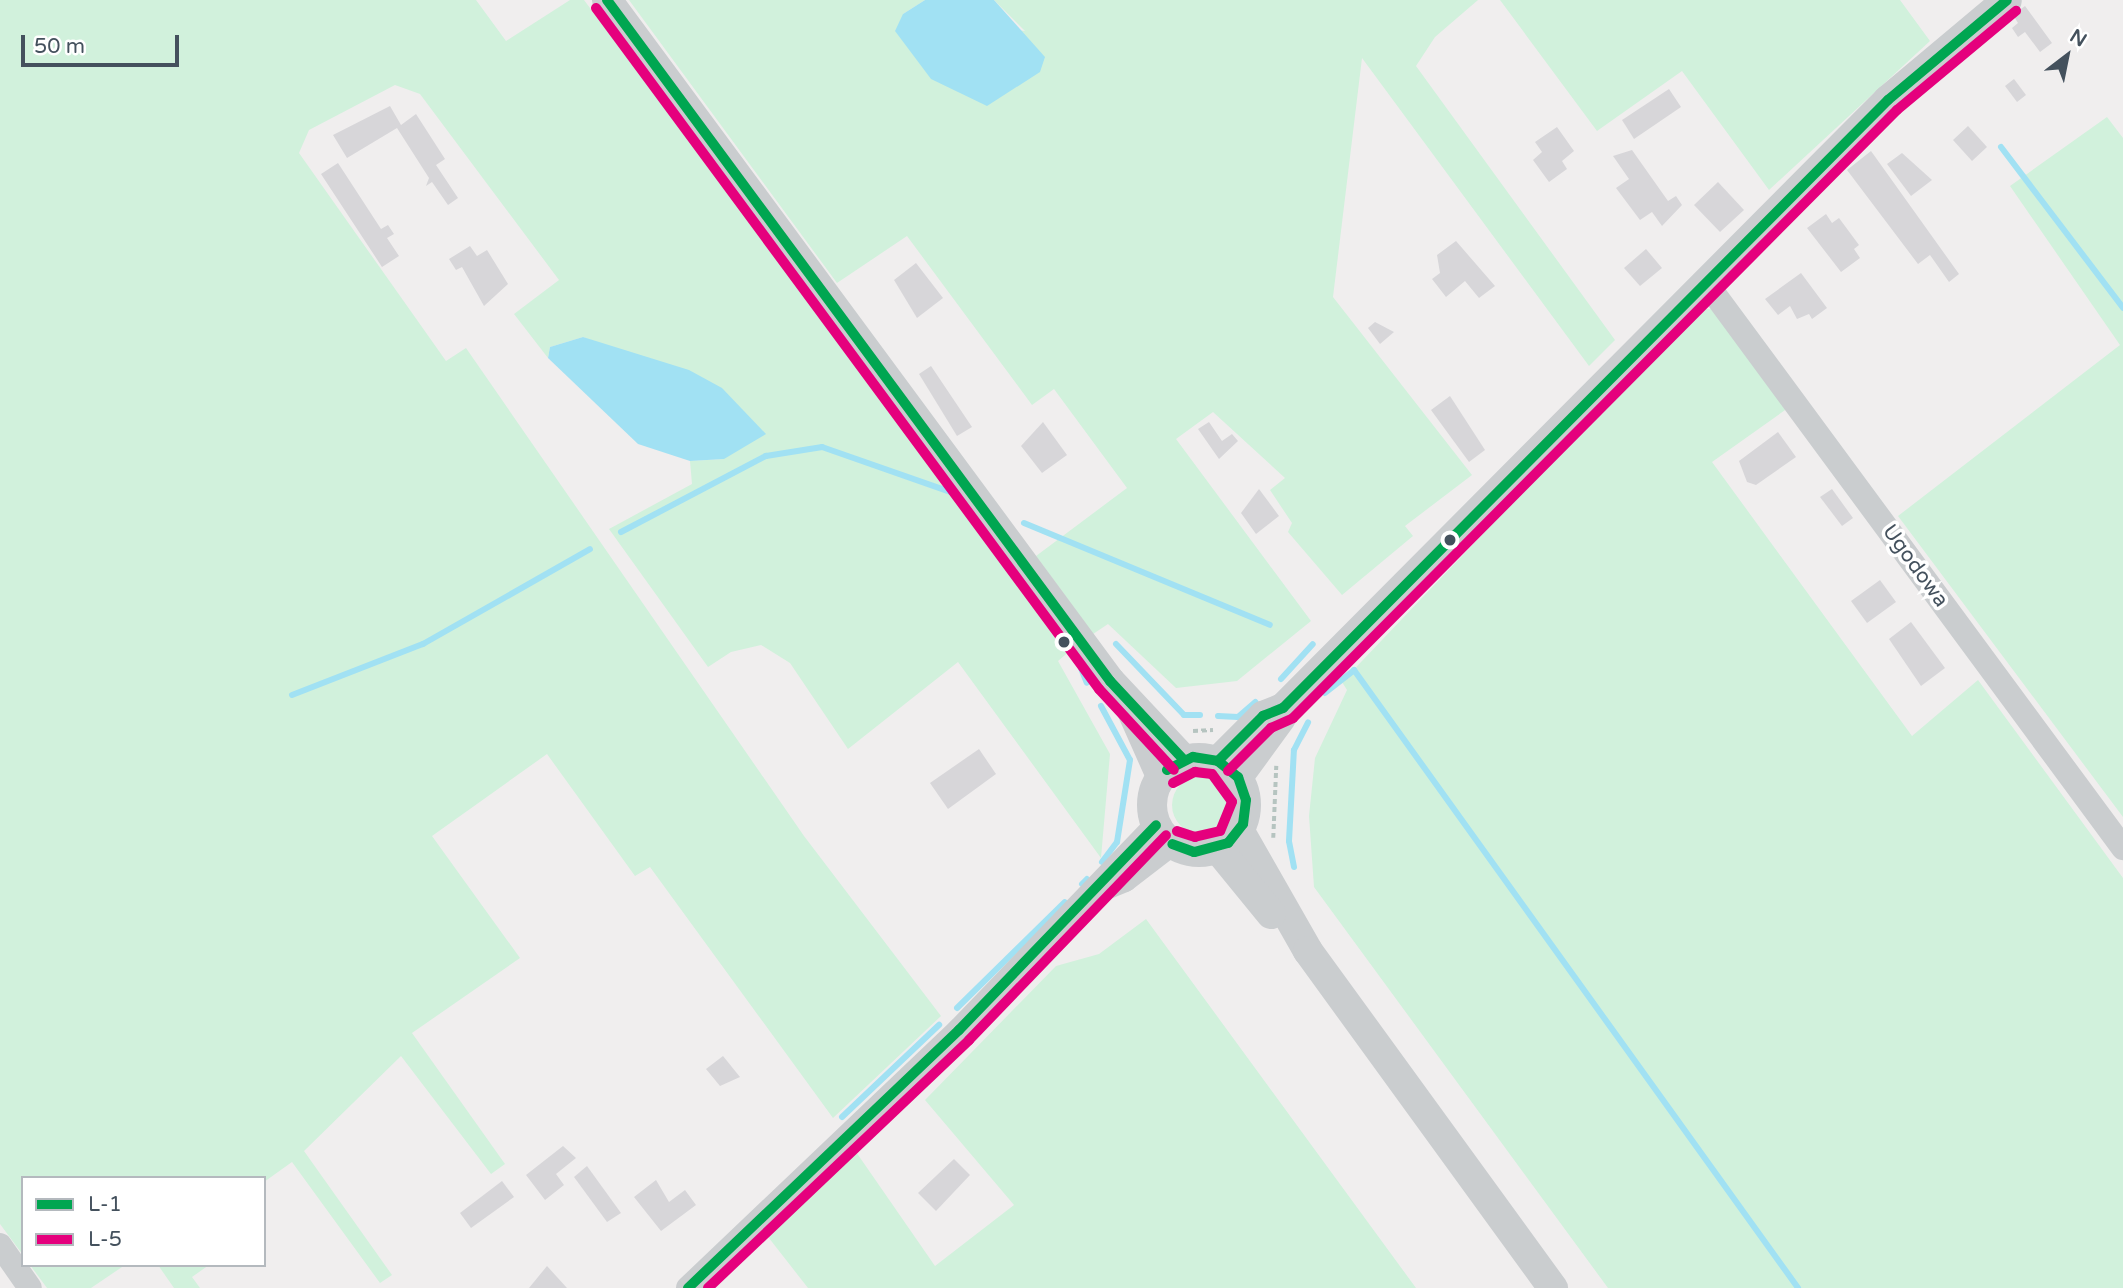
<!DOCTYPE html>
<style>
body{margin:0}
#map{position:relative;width:2123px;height:1288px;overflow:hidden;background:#f0eeee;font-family:"Varela Round",sans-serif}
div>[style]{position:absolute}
.green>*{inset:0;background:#d1f1dc}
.round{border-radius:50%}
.water>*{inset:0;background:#a1e1f3}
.stream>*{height:6px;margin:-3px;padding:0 3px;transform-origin:3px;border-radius:3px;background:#a1e1f3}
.building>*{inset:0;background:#d7d6d9}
.path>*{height:3.5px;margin-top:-1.75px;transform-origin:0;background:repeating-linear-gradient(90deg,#b6c4c0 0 5px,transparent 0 8.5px)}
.minor>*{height:24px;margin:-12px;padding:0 12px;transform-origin:12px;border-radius:12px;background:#cacdcf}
.tertiary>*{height:30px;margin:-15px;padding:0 15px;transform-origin:15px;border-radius:15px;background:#cacdcf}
.tertiary>.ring{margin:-15px;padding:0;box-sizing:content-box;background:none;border:30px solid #cacdcf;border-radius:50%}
.bus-1>*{height:10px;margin:-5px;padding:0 5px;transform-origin:5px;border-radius:5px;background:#00a651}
.bus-2>*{height:10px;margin:-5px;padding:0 5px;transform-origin:5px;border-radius:5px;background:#e5007d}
.dots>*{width:19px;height:19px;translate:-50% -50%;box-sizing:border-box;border:4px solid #fff;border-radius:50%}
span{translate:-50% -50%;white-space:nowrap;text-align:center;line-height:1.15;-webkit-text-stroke:7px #fff;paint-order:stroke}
.street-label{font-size:21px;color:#44515d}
.legend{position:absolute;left:21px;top:1176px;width:245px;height:91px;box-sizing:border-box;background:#fff;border:2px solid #b4b9be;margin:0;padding:9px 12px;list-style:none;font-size:21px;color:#44515d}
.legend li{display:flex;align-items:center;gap:14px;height:35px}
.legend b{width:35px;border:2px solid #b4b9be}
.north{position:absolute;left:2032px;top:21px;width:70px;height:70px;-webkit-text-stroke:5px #fff;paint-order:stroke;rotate:32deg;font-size:19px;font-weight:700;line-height:28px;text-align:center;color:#44515d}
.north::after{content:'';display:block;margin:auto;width:24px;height:32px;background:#44515d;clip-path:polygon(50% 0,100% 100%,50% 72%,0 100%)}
.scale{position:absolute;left:21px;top:35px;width:158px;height:32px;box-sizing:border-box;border:4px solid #44515d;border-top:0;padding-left:9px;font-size:21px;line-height:24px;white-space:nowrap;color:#44515d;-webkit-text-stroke:5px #fff;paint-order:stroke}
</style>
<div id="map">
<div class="green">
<div style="clip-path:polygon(0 0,476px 0,506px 41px,570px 0,584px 0,1071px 650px,1058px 661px,1110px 754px,1101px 858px,958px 662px,848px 749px,790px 663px,761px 645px,731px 652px,708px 667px,609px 529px,692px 484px,690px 461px,724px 459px,610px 348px,583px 337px,550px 347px,548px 358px,514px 314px,559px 280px,420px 94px,395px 85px,309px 130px,299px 153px,446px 361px,466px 348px,804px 836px,941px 1016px,833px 1118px,650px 867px,635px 876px,547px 754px,432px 836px,520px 958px,412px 1033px,505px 1164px,491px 1174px,401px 1056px,304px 1151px,392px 1275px,380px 1283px,292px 1162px,264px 1182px,23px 1178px,23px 1255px,0 1224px)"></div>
<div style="clip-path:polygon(629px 0,925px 0,903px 14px,1025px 31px,994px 0,1478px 0,1435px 37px,1416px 66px,1615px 340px,1589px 366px,1362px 58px,1333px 297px,1472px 475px,1405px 526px,1413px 536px,1342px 595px,1288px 532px,1292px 523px,1270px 490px,1285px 478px,1213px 412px,1176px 439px,1311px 621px,1237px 681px,1176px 688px,1108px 624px,1093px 634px,1036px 556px,1127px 488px,1054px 389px,1032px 405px,907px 236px,837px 283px)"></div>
<div style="clip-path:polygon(1500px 0,1900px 0,1930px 41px,1769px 190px,1682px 71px,1597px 131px)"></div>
<div style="clip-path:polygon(2107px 117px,2123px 138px,2123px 817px,1898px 516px,2120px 345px,2010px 186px)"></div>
<div style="clip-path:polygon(1697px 309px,1713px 309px,1788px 408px,1712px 462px,1912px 736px,1978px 680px,2123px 878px,2123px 1288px,1608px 1288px,1314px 887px,1309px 816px,1315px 758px,1347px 690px,1342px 682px)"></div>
<div class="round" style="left:1172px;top:776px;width:58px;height:58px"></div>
<div style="clip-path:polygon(1146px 919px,1416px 1288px,808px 1288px,765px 1233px,854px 1149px,935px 1266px,1014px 1205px,925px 1100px,1056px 966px,1099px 954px)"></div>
<div style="clip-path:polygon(30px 1265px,125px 1265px,91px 1288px,47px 1288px)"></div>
<div style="clip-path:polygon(158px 1265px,209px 1265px,192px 1277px,200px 1288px,174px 1288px)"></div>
</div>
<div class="water">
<div style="clip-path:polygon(925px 0,994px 0,1045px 57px,1040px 72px,987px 106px,931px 79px,895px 31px,903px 14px)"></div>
<div style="clip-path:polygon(583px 337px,689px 370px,722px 388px,766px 434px,724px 459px,690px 461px,638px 444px,548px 358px,550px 347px)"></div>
</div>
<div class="stream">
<div style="left:2001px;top:147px;width:202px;rotate:52.8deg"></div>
<div style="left:1024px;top:523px;width:266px;rotate:22.5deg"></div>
<div style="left:621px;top:532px;width:164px;rotate:-27.7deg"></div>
<div style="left:766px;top:456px;width:57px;rotate:-9.1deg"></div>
<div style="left:822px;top:447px;width:145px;rotate:19.3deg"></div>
<div style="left:1116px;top:644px;width:98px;rotate:46.2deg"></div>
<div style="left:1184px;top:715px;width:16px"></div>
<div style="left:1080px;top:666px;width:18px;rotate:68deg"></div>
<div style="left:1281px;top:679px;width:47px;rotate:-47.6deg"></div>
<div style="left:1325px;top:693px;width:37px;rotate:-38deg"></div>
<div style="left:1354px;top:670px;width:761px;rotate:54.3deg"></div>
<div style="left:292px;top:695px;width:141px;rotate:-21.3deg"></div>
<div style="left:423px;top:644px;width:192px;rotate:-29.6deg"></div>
<div style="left:1101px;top:706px;width:61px;rotate:61.8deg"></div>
<div style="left:1130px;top:760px;width:83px;rotate:99deg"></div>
<div style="left:1117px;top:842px;width:25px;rotate:127deg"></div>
<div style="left:1218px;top:716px;width:20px;rotate:3deg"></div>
<div style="left:1238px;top:717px;width:23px;rotate:-41deg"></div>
<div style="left:1294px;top:867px;width:26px;rotate:-101deg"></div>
<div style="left:1289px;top:841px;width:91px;rotate:-86.9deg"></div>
<div style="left:1294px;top:750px;width:31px;rotate:-63deg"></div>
<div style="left:1082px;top:884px;width:7px;rotate:-45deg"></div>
<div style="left:957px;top:1008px;width:151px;rotate:-44.5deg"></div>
<div style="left:842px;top:1117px;width:134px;rotate:-43.5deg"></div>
</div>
<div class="building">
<div style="clip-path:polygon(2025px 6px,2052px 43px,2040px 52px,2025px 32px,2018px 37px,2012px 28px,2018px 23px,2013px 15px)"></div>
<div style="clip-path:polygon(2014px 79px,2026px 95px,2017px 102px,2005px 86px)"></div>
<div style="clip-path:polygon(1669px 89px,1681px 107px,1634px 139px,1622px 120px)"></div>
<div style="clip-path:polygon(390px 106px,401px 125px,416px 114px,445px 159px,436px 165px,458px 198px,448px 205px,432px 182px,426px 186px,429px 178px,397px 128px,347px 158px,333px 135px)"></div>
<div style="clip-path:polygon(1968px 126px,1987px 147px,1972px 161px,1953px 140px)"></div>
<div style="clip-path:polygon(1557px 127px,1574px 151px,1562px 161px,1567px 169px,1549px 182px,1533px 160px,1542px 152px,1535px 142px)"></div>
<div style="clip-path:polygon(1632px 150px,1668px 201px,1676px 196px,1682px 205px,1662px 226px,1652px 212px,1640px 220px,1616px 188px,1629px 179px,1613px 156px)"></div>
<div style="clip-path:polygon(1871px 151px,1959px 274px,1949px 282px,1930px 255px,1918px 264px,1847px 170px)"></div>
<div style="clip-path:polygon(1902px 153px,1932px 180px,1911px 196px,1887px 164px)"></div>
<div style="clip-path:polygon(338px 163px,381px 229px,388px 225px,394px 234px,387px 238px,399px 256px,382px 267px,321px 174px)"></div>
<div style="clip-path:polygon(1718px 182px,1744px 210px,1720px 232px,1694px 205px)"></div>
<div style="clip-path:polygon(1826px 214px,1832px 223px,1839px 218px,1859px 245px,1854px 249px,1860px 258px,1841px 272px,1807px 228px)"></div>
<div style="clip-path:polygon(1456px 241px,1495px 286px,1479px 298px,1465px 281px,1446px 297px,1432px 279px,1440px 273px,1437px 255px)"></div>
<div style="clip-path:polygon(470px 246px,477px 256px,487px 250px,508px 284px,484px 306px,462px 267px,456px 270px,449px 259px)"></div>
<div style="clip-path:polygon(1646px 249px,1662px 268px,1640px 286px,1624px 268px)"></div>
<div style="clip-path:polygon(916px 263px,943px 298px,917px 318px,894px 280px)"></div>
<div style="clip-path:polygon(1801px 273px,1827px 308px,1812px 319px,1809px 314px,1797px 319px,1790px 306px,1778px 315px,1765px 299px)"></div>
<div style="clip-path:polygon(1375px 322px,1394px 332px,1380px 344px,1368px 328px)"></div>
<div style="clip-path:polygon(931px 366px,972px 427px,957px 436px,919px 374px)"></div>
<div style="clip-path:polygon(1450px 396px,1485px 450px,1469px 462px,1431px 410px)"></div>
<div style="clip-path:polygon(1043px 422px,1067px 455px,1042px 473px,1021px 446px)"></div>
<div style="clip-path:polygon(1209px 422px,1222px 441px,1232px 434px,1238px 441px,1219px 459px,1198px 429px)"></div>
<div style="clip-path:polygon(1778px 432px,1796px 457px,1756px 485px,1747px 482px,1739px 461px)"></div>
<div style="clip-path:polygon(1259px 489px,1279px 516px,1256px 534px,1241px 513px)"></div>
<div style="clip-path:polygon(1832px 489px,1853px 518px,1842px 526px,1820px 497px)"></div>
<div style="clip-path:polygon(1880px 580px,1896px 602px,1867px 623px,1851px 601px)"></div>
<div style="clip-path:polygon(1911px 622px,1945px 668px,1921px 686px,1889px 639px)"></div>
<div style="clip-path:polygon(979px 749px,996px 774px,948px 809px,930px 783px)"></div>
<div style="clip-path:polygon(723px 1056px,740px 1077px,720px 1086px,706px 1069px)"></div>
<div style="clip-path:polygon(563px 1146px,576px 1158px,556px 1174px,564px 1185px,545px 1200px,526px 1175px)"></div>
<div style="clip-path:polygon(954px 1159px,970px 1175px,936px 1211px,918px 1193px)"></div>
<div style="clip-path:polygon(587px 1166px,621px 1213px,607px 1222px,574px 1177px)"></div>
<div style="clip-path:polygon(656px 1180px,669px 1202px,685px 1190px,696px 1205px,661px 1231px,634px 1197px)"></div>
<div style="clip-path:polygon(502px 1181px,514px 1197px,471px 1228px,460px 1213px)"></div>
<div style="clip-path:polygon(547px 1266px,567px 1288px,529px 1288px)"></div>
</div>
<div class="path">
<div style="left:1193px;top:731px;width:20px;rotate:-3deg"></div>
<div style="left:1273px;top:838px;width:72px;rotate:-87.6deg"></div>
</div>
<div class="minor">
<div style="left:1707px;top:284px;width:701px;rotate:53.59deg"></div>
<div style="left:1098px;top:891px;width:29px;rotate:-22deg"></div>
<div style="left:1125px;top:880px;width:59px;rotate:-37.5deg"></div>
<div style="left:0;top:1245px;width:52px;rotate:55.1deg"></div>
<div style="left:688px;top:1288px;width:374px;rotate:-43.6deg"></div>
<div style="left:959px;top:1030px;width:284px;rotate:-46.1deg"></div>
</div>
<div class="tertiary">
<div style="left:607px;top:0;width:847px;rotate:53.55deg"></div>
<div style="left:1110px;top:681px;width:108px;rotate:46.9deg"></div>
<div style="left:1132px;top:711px;width:71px;rotate:66deg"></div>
<div class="ring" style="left:1152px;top:758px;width:64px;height:64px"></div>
<div style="left:1218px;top:761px;width:64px;rotate:-45deg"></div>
<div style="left:1263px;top:716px;width:22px;rotate:-22deg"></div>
<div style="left:1283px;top:708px;width:858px;rotate:-45.14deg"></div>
<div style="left:1888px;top:100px;width:155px;rotate:-40deg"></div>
<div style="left:1238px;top:777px;width:73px;rotate:-53.9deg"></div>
<div style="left:1239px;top:830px;width:139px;rotate:60.3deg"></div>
<div style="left:1308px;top:951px;width:417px;rotate:54deg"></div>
<div style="left:1218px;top:849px;width:84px;rotate:50.8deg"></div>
</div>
<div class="bus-1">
<div style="left:607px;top:0;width:847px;rotate:53.55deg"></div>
<div style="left:1110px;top:681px;width:108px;rotate:46.9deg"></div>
<div style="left:1218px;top:761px;width:64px;rotate:-45deg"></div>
<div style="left:1263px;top:716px;width:22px;rotate:-22deg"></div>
<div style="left:1283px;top:708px;width:858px;rotate:-45.14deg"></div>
<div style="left:1888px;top:100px;width:155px;rotate:-40deg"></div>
<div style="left:1167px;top:770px;width:29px;rotate:-27deg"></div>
<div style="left:1193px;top:757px;width:25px;rotate:9deg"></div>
<div style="left:1218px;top:761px;width:26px;rotate:39deg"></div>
<div style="left:1238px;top:777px;width:24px;rotate:71deg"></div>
<div style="left:1246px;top:800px;width:24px;rotate:97deg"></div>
<div style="left:1243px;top:824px;width:24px;rotate:128deg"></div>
<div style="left:1228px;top:843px;width:35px;rotate:165deg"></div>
<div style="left:1194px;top:852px;width:23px;rotate:-160deg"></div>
<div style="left:688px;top:1288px;width:374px;rotate:-43.6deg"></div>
<div style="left:959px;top:1030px;width:284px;rotate:-46.1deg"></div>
</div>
<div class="bus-2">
<div style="left:596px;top:8px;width:847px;rotate:53.55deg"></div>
<div style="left:1099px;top:689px;width:110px;rotate:47.2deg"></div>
<div style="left:1228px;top:771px;width:61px;rotate:-45deg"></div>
<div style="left:1271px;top:728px;width:24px;rotate:-24deg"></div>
<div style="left:1293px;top:718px;width:857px;rotate:-45.19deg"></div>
<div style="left:1897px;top:110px;width:155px;rotate:-39.8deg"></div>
<div style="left:1173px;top:783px;width:25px;rotate:-27deg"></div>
<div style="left:1195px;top:772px;width:17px;rotate:7deg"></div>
<div style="left:1212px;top:774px;width:34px;rotate:54deg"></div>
<div style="left:1232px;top:802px;width:31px;rotate:112deg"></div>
<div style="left:1220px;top:831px;width:26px;rotate:167deg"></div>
<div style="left:1195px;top:837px;width:19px;rotate:-162deg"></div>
<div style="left:708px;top:1288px;width:360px;rotate:-43.5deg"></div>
<div style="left:969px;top:1040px;width:284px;rotate:-46.1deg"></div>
</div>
<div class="dots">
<div style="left:1450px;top:540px;background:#44515d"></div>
<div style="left:1064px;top:642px;background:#44515d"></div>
</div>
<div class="street-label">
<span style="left:1915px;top:566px;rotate:54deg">Ugodowa</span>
</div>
<ul class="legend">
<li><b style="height:9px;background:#00a651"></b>L-1</li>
<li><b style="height:9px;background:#e5007d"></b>L-5</li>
</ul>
<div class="north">N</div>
<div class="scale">50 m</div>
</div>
